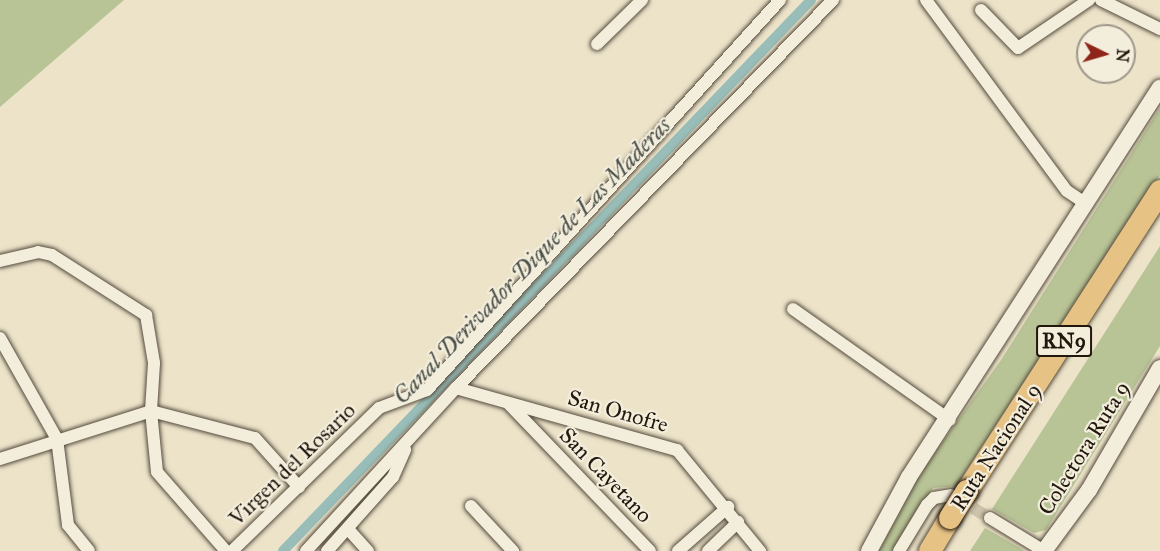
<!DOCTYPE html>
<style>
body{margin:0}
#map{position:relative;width:1160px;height:551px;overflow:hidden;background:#ece3c9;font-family:"IM FELL Great Primer",serif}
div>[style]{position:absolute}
.green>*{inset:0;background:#b8c496}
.canal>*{height:10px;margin:-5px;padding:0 5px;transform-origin:5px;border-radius:5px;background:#99beb9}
.street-tunnel>*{height:12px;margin-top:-6px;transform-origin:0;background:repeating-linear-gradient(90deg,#cec4ad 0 12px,transparent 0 18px)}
.roads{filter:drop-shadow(0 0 2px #544a3c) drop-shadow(0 0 2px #544a3c)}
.street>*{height:12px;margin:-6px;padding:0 6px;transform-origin:6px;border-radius:6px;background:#f3eddc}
.secondary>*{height:16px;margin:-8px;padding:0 8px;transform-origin:8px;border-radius:8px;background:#f3eddc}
.highway>*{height:22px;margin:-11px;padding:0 11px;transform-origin:11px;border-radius:11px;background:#e6c284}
.bridges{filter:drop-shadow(0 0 2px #22170d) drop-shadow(0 0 2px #22170d)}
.highway-bridge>*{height:22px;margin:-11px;padding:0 11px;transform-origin:11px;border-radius:11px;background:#e6c284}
span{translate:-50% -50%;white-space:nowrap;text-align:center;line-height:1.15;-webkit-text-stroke:4.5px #f3eddc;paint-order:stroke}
.shield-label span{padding:2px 4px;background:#f3eddc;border:2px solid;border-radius:4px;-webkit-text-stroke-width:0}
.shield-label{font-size:21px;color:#22170d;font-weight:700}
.street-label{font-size:22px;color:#22170d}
.water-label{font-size:24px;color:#4c5149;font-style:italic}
.north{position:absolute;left:1076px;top:24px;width:60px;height:60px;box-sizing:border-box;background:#f3eddc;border:2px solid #9f9789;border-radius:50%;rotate:95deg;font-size:16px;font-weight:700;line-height:24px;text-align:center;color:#22170d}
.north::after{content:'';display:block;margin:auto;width:21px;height:27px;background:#8f2418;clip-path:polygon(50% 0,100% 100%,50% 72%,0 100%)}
</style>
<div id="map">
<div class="green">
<div style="clip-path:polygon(0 0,124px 0,0 107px)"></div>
<div style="clip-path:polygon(1160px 108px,1160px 175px,956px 486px,933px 488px,893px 551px,879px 551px,923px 469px,1001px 360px)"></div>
<div style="clip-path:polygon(1160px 246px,1160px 346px,1046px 530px,1034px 533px,992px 509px)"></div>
<div style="clip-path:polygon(985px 528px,1020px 548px,1024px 551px,970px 551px)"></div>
</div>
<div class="canal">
<div style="left:283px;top:551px;width:763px;rotate:-46.22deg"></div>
</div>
<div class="street-tunnel">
<div style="left:958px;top:499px;width:37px;rotate:31deg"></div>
</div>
<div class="roads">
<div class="street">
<div style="left:926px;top:0;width:237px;rotate:53.6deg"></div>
<div style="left:1067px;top:191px;width:22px;rotate:34deg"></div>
<div style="left:1101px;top:0;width:66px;rotate:26.2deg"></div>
<div style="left:981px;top:10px;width:53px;rotate:45.8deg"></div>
<div style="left:1018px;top:48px;width:86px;rotate:-34.1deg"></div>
<div style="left:597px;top:44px;width:63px;rotate:-44.4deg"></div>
<div style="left:0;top:261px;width:39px;rotate:-13deg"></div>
<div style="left:38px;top:252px;width:14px;rotate:12deg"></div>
<div style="left:52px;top:255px;width:112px;rotate:32.6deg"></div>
<div style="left:146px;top:315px;width:49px;rotate:80.5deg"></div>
<div style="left:154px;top:363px;width:48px;rotate:93.6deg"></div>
<div style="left:151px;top:411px;width:61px;rotate:84.4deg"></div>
<div style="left:157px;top:472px;width:105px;rotate:48.9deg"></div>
<div style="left:793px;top:309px;width:192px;rotate:35.3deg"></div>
<div style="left:0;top:338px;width:116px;rotate:60.6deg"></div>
<div style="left:57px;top:439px;width:87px;rotate:82.7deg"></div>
<div style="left:68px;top:525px;width:33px;rotate:51deg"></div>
<div style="left:456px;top:388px;width:230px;rotate:15.7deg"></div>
<div style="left:677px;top:450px;width:131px;rotate:50.6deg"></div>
<div style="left:508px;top:403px;width:205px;rotate:46.2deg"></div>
<div style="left:0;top:459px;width:158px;rotate:-17.6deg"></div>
<div style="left:151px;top:411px;width:107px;rotate:14.6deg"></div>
<div style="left:255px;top:438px;width:66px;rotate:48.1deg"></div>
<div style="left:471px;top:506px;width:62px;rotate:47deg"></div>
<div style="left:990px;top:518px;width:63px;rotate:31.4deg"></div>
<div style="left:348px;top:529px;width:30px;rotate:48deg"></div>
<div style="left:232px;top:551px;width:205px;rotate:-44.2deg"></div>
<div style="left:379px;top:408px;width:51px;rotate:-20.6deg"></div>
<div style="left:427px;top:390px;width:526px;rotate:-47.85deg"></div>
<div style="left:306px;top:551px;width:222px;rotate:-47.4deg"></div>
<div style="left:456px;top:388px;width:541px;rotate:-45.82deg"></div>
<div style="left:327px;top:551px;width:99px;rotate:-48.3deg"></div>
<div style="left:393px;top:477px;width:30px;rotate:-66deg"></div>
<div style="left:678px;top:551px;width:67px;rotate:-41.3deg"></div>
<div style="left:708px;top:551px;width:42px;rotate:-44deg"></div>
<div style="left:899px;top:551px;width:54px;rotate:-58.7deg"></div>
<div style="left:927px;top:505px;width:10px;rotate:-45deg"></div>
<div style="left:934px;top:498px;width:17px;rotate:-10deg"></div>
</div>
<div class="secondary">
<div style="left:869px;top:551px;width:84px;rotate:-61.6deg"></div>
<div style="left:909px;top:477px;width:463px;rotate:-57.2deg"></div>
<div style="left:1044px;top:551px;width:76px;rotate:-53.6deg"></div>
<div style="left:1089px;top:490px;width:141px;rotate:-59.8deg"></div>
</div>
<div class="highway">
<div style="left:967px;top:491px;width:357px;rotate:-57.2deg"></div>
<div style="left:930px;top:551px;width:39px;rotate:-59deg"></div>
</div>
</div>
<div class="bridges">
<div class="highway-bridge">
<div style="left:950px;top:518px;width:32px;rotate:-58deg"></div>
</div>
</div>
<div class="shield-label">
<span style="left:1064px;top:341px">RN9</span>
</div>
<div class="street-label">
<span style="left:618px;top:411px;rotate:16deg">San Onofre</span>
<span style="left:996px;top:447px;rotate:-57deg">Ruta Nacional 9</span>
<span style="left:1084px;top:448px;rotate:-58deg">Colectora Ruta 9</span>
<span style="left:292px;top:464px;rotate:-44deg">Virgen del Rosario</span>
<span style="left:606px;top:475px;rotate:46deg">San Cayetano</span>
</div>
<div class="water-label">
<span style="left:532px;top:261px;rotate:-46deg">Canal Derivador Dique de Las Maderas</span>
</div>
<div class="north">N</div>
</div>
